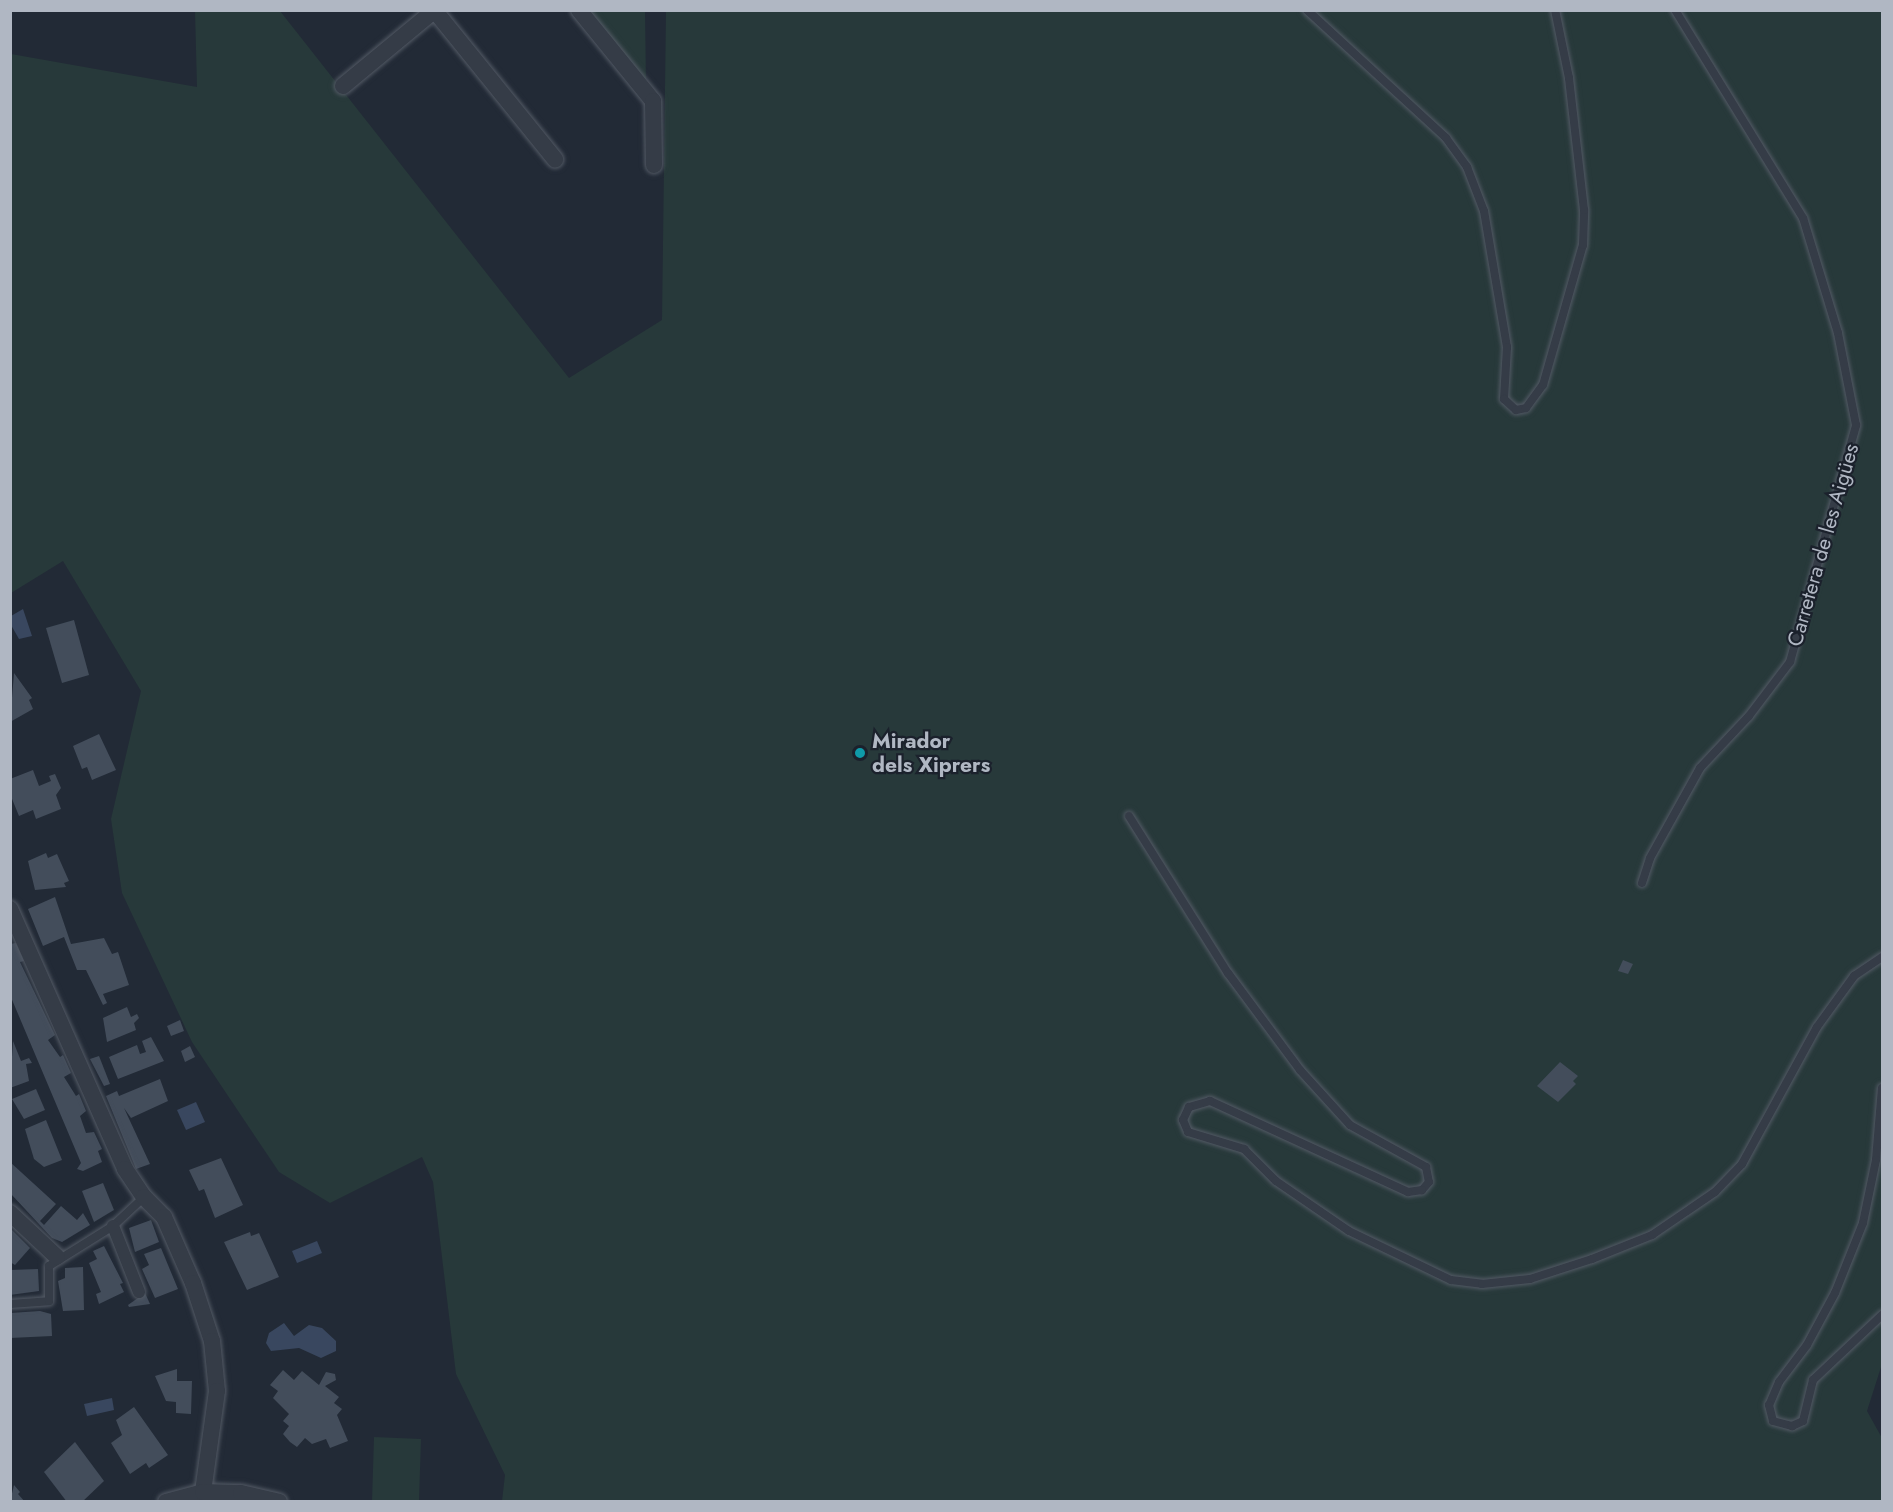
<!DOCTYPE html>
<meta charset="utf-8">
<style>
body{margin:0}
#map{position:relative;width:1893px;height:1512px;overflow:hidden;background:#222a36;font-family:Jost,sans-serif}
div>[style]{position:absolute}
.green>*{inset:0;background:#27393a}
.water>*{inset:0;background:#39475f}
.building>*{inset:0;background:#434d5b}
.roads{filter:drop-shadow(0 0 2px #535a65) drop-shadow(0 0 2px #535a65)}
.service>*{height:8px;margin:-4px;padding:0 4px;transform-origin:4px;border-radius:4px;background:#353c47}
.pedestrian>*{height:12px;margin:-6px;padding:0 6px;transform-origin:6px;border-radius:6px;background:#353c47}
.minor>*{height:16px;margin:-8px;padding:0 8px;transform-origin:8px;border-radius:8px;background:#353c47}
.dots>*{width:16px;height:16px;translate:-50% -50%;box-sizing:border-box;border:3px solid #1b212c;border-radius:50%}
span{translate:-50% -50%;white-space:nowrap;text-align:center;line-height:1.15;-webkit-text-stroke:4.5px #1b212c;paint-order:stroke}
.street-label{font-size:21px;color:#b0b7c3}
.poi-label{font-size:21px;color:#b0b7c3;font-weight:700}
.left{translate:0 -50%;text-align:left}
.frame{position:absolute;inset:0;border:12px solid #b0b7c3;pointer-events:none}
</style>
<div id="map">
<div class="green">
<div style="clip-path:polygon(195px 11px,280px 11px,569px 378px,662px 320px,666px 11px,1882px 11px,1882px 1364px,1867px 1411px,1882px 1438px,1882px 1501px,502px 1501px,505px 1475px,456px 1374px,433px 1182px,422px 1157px,330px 1203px,279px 1172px,192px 1042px,122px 893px,111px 819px,141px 691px,63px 561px,11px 593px,11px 54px,197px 87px)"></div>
<div style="clip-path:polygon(588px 11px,645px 11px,646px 84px)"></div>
<div style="clip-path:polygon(374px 1437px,421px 1439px,419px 1501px,372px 1501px)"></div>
</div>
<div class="water">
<div style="clip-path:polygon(23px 609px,32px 636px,19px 639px,11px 625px,11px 616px)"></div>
<div style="clip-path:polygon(196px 1102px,205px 1122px,186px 1130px,177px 1110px)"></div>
<div style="clip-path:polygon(317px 1241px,322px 1253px,297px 1263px,292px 1251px)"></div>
<div style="clip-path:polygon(284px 1323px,294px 1336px,309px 1325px,322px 1328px,336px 1341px,336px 1351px,321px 1358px,299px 1348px,271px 1351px,266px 1343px,269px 1333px)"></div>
<div style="clip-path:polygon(112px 1398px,114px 1410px,87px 1416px,84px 1404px)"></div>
</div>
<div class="building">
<div style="clip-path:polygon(74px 620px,89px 675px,62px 683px,46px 628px)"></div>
<div style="clip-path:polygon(14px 673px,32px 698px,29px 700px,33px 709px,10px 722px)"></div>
<div style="clip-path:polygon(99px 734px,116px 770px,92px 780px,87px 767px,82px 769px,73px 746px)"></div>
<div style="clip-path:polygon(33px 770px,39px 786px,51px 781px,49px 776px,55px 774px,61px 788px,56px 795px,61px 809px,36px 819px,33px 810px,19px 816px,10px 794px,10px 779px)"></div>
<div style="clip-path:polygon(46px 853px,48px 858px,57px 854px,69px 881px,64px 883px,66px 887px,35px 890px,28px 861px)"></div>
<div style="clip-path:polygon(55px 897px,71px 944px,104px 938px,112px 954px,118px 952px,129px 985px,103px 994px,107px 1003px,103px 1005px,86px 970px,77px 970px,64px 937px,43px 946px,28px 909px)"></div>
<div style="clip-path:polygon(16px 943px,24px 961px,20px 962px,55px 1035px,48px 1040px,60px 1057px,63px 1055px,71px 1073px,64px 1077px,76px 1096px,79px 1094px,86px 1111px,80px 1116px,86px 1133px,94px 1132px,102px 1149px,98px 1151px,102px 1162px,83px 1171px,77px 1169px,81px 1163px,10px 995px,10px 944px)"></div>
<div style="clip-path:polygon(1623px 960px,1633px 964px,1628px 974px,1618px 971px)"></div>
<div style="clip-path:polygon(127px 1007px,131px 1017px,137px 1014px,139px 1018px,134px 1023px,136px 1030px,107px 1042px,103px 1018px)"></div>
<div style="clip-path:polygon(180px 1020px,184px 1031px,171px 1036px,167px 1026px)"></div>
<div style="clip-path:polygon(151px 1037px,164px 1061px,118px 1079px,109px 1057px,137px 1045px,140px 1054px,146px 1052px,142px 1041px)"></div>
<div style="clip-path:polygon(13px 1041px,21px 1061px,29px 1058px,32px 1063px,26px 1064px,29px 1081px,10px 1088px)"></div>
<div style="clip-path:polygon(190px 1046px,195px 1057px,185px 1062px,181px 1051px)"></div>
<div style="clip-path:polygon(99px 1056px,110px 1084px,104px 1086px,90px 1059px)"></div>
<div style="clip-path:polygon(1560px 1062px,1578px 1076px,1573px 1081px,1576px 1084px,1558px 1102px,1537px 1086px)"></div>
<div style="clip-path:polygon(160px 1079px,168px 1101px,131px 1118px,124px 1108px,150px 1164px,136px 1169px,106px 1096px,117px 1091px,119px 1096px)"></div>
<div style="clip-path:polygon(36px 1089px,45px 1110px,24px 1119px,12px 1099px)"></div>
<div style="clip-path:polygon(46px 1120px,62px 1160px,44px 1167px,34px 1159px,25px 1129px)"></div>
<div style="clip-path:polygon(221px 1158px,243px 1205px,215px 1218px,204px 1189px,199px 1191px,189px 1170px)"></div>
<div style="clip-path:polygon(10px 1162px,56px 1204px,40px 1221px,44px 1225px,61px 1206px,77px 1220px,83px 1213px,90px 1225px,62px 1242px,52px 1238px,11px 1194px)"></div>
<div style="clip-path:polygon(103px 1183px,114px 1210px,94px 1222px,82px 1191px)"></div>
<div style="clip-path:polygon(151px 1220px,159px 1242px,135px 1252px,129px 1228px)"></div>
<div style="clip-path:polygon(10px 1228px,30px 1248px,15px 1265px,10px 1262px)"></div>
<div style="clip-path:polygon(250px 1232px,251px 1236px,259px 1233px,279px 1277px,247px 1290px,224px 1242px)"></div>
<div style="clip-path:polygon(104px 1246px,123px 1283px,120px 1284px,124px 1292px,99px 1304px,96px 1294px,101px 1292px,89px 1263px,97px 1259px,93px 1251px)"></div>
<div style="clip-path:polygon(161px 1248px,178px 1289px,155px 1298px,142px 1269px,149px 1265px,144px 1254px)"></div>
<div style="clip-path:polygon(83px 1267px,84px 1310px,63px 1311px,58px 1281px,65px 1278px,65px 1268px)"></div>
<div style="clip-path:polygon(38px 1269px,39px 1291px,10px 1295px,10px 1270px)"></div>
<div style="clip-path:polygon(145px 1293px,150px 1304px,129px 1307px,128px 1305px)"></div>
<div style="clip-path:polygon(40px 1311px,51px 1314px,52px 1336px,10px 1338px,10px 1313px)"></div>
<div style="clip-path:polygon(177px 1369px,177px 1381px,192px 1381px,191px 1414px,176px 1413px,176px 1402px,166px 1401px,155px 1376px)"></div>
<div style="clip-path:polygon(283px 1370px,294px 1380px,302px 1371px,319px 1385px,326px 1372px,335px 1374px,336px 1380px,325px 1386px,339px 1397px,334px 1403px,342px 1409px,337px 1415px,348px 1441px,330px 1448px,326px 1439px,312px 1444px,305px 1438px,297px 1447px,290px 1442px,283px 1434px,289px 1426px,283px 1421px,289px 1414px,273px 1398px,278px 1391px,270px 1385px)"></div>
<div style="clip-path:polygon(134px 1407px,168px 1455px,149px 1468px,146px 1463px,130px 1474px,111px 1443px,122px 1435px,116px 1420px)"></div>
<div style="clip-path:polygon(75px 1442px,104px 1481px,82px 1502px,67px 1502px,44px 1472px)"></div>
<div style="clip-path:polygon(14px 1485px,20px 1492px,18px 1494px,25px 1502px,10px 1502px)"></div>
</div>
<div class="roads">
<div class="service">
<div style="left:1307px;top:10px;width:189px;rotate:42.6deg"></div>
<div style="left:1446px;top:138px;width:36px;rotate:54deg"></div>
<div style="left:1467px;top:167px;width:47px;rotate:68.9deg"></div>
<div style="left:1484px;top:211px;width:138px;rotate:80.4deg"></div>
<div style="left:1507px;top:347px;width:52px;rotate:93.3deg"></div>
<div style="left:1504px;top:399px;width:16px;rotate:43deg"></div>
<div style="left:1516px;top:410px;width:10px;rotate:-11deg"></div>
<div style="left:1526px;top:408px;width:29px;rotate:-54deg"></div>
<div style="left:1543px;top:385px;width:146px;rotate:-74.1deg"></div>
<div style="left:1583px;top:245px;width:35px;rotate:-88deg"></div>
<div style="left:1584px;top:210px;width:133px;rotate:-96.5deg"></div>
<div style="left:1569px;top:78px;width:69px;rotate:-101.6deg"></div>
<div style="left:1129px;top:816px;width:186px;rotate:57.8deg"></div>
<div style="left:1228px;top:973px;width:121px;rotate:53.4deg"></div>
<div style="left:1300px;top:1070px;width:74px;rotate:47.7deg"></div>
<div style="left:1350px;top:1125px;width:87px;rotate:28.9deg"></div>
<div style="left:1426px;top:1167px;width:15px;rotate:79deg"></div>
<div style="left:1429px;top:1182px;width:11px;rotate:131deg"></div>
<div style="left:1422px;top:1190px;width:14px;rotate:172deg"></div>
<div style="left:1408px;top:1192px;width:218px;rotate:-155.3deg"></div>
<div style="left:1210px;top:1101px;width:22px;rotate:164deg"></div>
<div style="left:1189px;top:1107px;width:14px;rotate:115deg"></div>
<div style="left:1183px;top:1120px;width:13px;rotate:67deg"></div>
<div style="left:1188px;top:1132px;width:59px;rotate:16.9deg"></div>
<div style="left:1244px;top:1149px;width:45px;rotate:45deg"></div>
<div style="left:1276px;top:1181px;width:88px;rotate:34.4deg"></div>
<div style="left:1349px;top:1231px;width:113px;rotate:25.7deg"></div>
<div style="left:1451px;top:1280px;width:31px;rotate:7deg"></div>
<div style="left:1482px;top:1284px;width:48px;rotate:-5.9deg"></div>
<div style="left:1530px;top:1279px;width:65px;rotate:-17.9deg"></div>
<div style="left:1592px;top:1259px;width:65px;rotate:-21.8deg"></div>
<div style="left:1652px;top:1235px;width:76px;rotate:-34.3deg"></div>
<div style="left:1715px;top:1192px;width:39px;rotate:-46deg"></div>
<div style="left:1742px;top:1164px;width:156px;rotate:-61.3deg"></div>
<div style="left:1817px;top:1027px;width:63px;rotate:-54deg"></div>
<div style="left:1854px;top:976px;width:34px;rotate:-34deg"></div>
<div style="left:1642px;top:883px;width:26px;rotate:-72deg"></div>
<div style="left:1650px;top:858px;width:103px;rotate:-60.9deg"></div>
<div style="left:1700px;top:768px;width:71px;rotate:-46.7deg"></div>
<div style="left:1749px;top:716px;width:68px;rotate:-52.8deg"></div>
<div style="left:1790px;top:662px;width:246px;rotate:-74.4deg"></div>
<div style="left:1856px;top:425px;width:94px;rotate:-101.1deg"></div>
<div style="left:1838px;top:333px;width:120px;rotate:-106.9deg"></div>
<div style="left:1803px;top:218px;width:244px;rotate:-121.6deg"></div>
<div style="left:1882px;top:1088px;width:72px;rotate:94.8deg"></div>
<div style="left:1876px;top:1160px;width:64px;rotate:101.7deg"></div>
<div style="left:1863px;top:1223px;width:75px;rotate:111.8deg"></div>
<div style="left:1835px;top:1293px;width:59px;rotate:118.3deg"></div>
<div style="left:1807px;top:1345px;width:46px;rotate:127.1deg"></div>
<div style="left:1779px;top:1382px;width:25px;rotate:113deg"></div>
<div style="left:1769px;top:1405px;width:16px;rotate:76deg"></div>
<div style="left:1773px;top:1421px;width:20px;rotate:15deg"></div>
<div style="left:1792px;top:1426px;width:12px;rotate:-24deg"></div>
<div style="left:1803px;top:1421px;width:42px;rotate:-76.3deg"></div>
<div style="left:1813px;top:1380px;width:95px;rotate:-43.3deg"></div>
<div style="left:10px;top:1304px;width:39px;rotate:-4deg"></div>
<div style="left:49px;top:1301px;width:35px;rotate:-90deg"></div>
<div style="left:49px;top:1266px;width:75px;rotate:-32deg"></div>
<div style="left:113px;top:1226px;width:42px;rotate:-43.1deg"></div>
</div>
<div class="pedestrian">
<div style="left:113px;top:1226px;width:71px;rotate:68.5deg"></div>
</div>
<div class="minor">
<div style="left:579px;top:10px;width:117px;rotate:50.9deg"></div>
<div style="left:653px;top:101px;width:64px;rotate:89.1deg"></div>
<div style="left:435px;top:11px;width:191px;rotate:51deg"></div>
<div style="left:343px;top:86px;width:119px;rotate:-39.6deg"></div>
<div style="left:10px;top:909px;width:284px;rotate:66.1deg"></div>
<div style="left:125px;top:1169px;width:34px;rotate:56deg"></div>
<div style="left:144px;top:1197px;width:28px;rotate:45deg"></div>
<div style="left:164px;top:1217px;width:72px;rotate:66.3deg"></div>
<div style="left:193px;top:1283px;width:61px;rotate:71.9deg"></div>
<div style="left:212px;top:1341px;width:50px;rotate:84.3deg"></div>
<div style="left:217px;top:1391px;width:102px;rotate:97.9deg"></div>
<div style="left:10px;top:1213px;width:64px;rotate:43.1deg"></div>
<div style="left:166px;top:1502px;width:38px;rotate:-15deg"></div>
<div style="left:203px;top:1492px;width:38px;rotate:2deg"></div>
<div style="left:241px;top:1493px;width:39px;rotate:13deg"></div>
</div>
</div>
<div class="dots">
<div style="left:860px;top:753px;background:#0f9aa8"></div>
</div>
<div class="street-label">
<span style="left:1823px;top:545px;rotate:-74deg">Carretera de les Aigües</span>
</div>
<div class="poi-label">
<span class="left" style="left:872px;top:753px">Mirador<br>dels Xiprers</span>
</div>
<div class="frame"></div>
</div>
